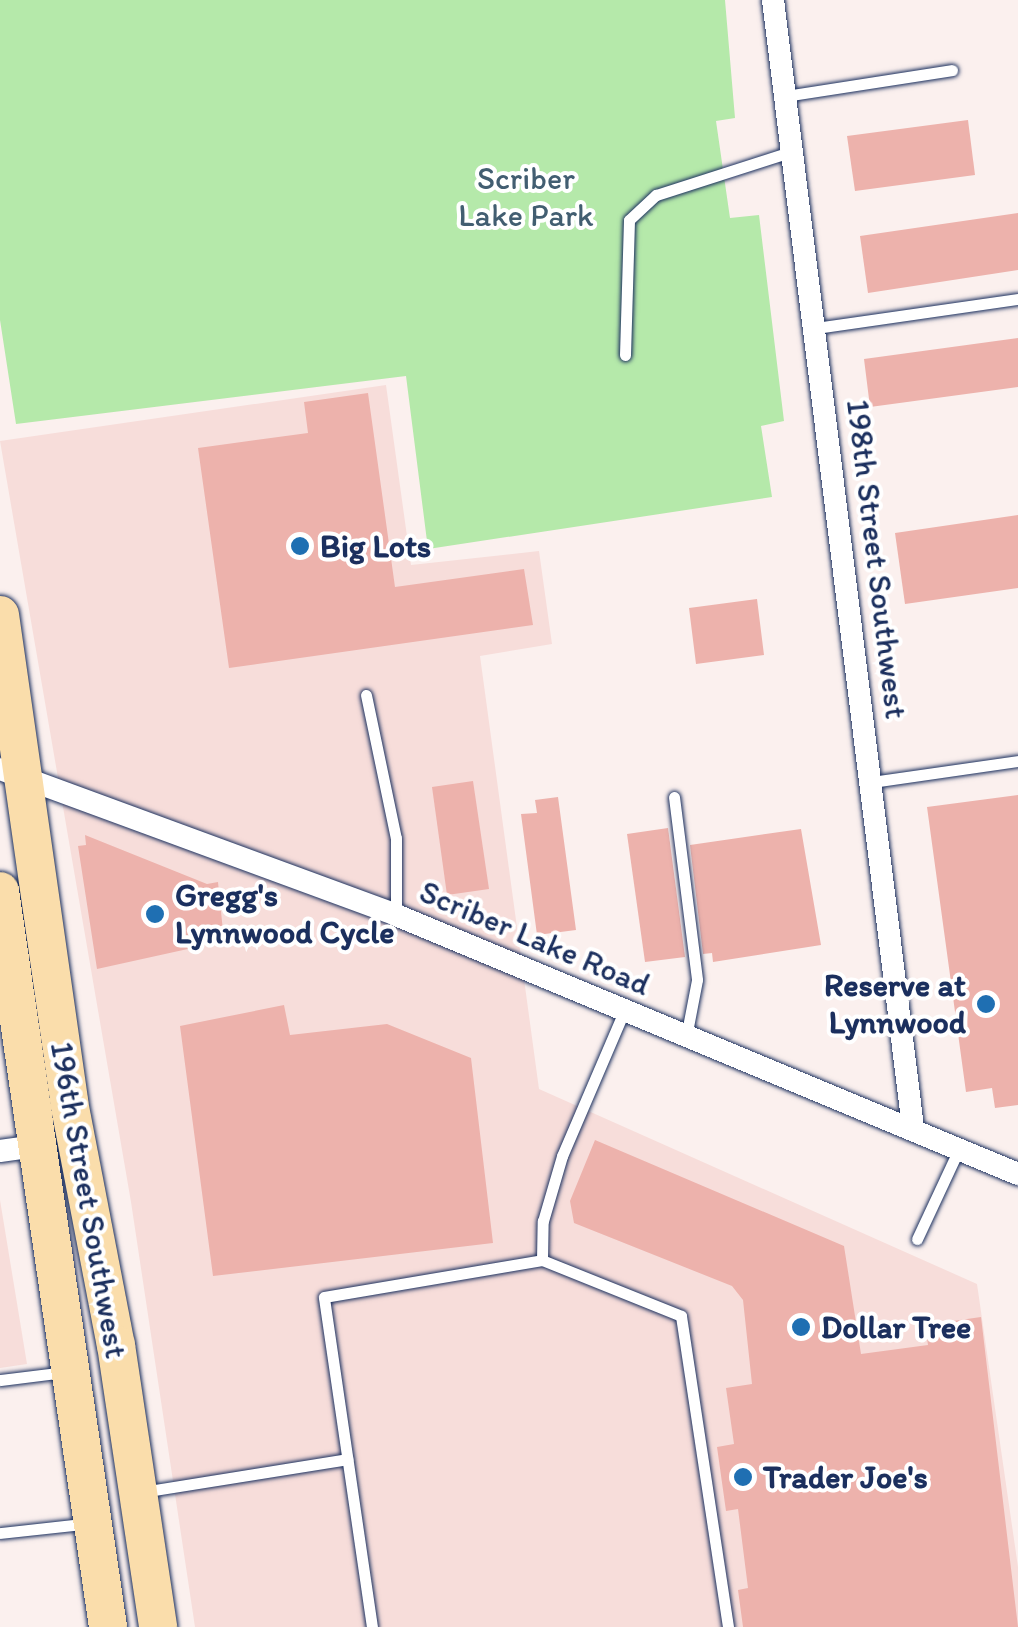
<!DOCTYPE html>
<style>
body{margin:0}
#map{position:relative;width:1018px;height:1627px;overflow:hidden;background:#fbf0ee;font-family:Itim,sans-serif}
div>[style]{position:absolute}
.built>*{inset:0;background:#f7ddda}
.green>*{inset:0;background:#b5e9aa}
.building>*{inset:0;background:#edb2ac}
.roads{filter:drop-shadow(0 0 2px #1b2f5e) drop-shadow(0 0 2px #1b2f5e)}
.lane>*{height:11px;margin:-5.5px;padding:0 5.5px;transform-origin:5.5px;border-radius:5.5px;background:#fff}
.street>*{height:22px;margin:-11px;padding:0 11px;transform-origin:11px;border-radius:11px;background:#fff}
.primary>*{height:38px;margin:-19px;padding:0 19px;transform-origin:19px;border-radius:19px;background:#faddab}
.dots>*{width:28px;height:28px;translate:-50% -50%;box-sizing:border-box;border:5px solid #fff;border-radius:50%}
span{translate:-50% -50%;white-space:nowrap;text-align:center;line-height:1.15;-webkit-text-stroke:8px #fff;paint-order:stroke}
.park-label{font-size:32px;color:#425e71}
.poi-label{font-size:32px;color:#1b2f5e;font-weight:700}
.left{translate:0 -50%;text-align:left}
.right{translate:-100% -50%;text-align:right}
.street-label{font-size:32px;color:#1b2f5e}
</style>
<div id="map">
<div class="built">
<div style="clip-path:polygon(386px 385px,411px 565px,539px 551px,552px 644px,480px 656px,539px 1089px,977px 1284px,1018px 1567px,1018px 1627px,195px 1627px,131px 1202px,0 441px)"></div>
<div style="clip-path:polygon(0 1200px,27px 1364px,0 1368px)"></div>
</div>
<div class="green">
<div style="clip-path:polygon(0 0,725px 0,735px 118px,716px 121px,730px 218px,759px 215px,784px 421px,761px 426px,772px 497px,428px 549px,406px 376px,16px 424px,0 320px)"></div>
</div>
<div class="building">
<div style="clip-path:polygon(968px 120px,975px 175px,855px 191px,847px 136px)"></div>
<div style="clip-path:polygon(1018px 213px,1018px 270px,868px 293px,860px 236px)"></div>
<div style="clip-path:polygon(1018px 338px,1018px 387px,870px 407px,864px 359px)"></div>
<div style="clip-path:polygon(368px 393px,395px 587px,524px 569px,533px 625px,229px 668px,198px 448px,308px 433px,304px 402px)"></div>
<div style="clip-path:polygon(1018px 515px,1018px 588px,905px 604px,895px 533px)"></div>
<div style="clip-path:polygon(757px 599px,764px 655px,696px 664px,689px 608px)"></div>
<div style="clip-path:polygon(473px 781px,489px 889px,447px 895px,432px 787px)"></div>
<div style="clip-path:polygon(1018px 795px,1018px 1105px,995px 1108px,992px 1088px,966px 1092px,927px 807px)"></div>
<div style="clip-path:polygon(558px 797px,576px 930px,537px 935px,521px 814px,537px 813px,535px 800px)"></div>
<div style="clip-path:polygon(668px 828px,685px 957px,645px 962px,627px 834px)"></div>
<div style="clip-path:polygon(801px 829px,821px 945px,713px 962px,712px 953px,703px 954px,690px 845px)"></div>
<div style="clip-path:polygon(85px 835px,207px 884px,218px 882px,224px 941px,97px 969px,78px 846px,86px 845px)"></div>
<div style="clip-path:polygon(284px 1005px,290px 1035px,387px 1024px,471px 1058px,493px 1243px,213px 1276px,180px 1026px)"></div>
<div style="clip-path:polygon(595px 1140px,844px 1246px,861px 1354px,928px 1345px,925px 1325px,981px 1317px,1018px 1627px,743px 1627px,738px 1590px,748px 1588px,738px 1509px,726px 1511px,717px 1447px,734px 1444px,726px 1388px,752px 1384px,743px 1300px,732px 1286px,574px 1223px,570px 1201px)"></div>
</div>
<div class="roads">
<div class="lane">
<div style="left:785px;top:96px;width:169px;rotate:-8.8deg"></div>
<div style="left:816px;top:328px;width:204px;rotate:-8.2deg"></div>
<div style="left:625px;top:355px;width:135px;rotate:-88.3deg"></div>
<div style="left:629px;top:220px;width:37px;rotate:-43deg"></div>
<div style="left:656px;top:195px;width:141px;rotate:-17.8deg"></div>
<div style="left:366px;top:695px;width:146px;rotate:78.2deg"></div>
<div style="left:396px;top:838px;width:77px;rotate:90deg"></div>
<div style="left:872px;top:782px;width:148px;rotate:-8.2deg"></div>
<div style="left:674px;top:797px;width:184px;rotate:82.8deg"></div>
<div style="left:697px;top:980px;width:58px;rotate:100.9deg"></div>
<div style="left:917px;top:1239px;width:99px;rotate:-65deg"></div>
<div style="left:542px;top:1260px;width:39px;rotate:-89deg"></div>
<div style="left:543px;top:1221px;width:68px;rotate:-73.7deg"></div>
<div style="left:562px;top:1156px;width:158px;rotate:-66.8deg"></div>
<div style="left:0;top:1380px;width:65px;rotate:-7deg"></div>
<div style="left:142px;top:1492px;width:208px;rotate:-9.1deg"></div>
<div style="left:0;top:1533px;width:91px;rotate:-6.3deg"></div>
<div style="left:372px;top:1627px;width:333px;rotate:-98.3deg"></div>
<div style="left:324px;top:1297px;width:221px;rotate:-9.6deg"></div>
<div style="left:542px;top:1260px;width:150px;rotate:21.9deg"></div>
<div style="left:681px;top:1316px;width:315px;rotate:81.4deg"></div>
</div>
<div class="street">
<div style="left:773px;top:0;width:1136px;rotate:82.92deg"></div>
<div style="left:0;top:769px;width:422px;rotate:20.2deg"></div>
<div style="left:396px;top:915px;width:674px;rotate:22.61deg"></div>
<div style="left:0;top:1151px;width:37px;rotate:-8deg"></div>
</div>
<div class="primary">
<div style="left:0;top:615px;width:492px;rotate:81.9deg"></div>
<div style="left:69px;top:1102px;width:248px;rotate:79.1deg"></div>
<div style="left:116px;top:1345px;width:285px;rotate:81.5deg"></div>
<div style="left:0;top:891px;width:744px;rotate:81.65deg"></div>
</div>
</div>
<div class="dots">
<div style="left:300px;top:546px;background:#1f6fb2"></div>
<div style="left:155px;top:914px;background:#1f6fb2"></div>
<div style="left:986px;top:1004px;background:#1f6fb2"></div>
<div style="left:801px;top:1327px;background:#1f6fb2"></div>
<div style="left:743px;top:1477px;background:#1f6fb2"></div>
</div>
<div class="park-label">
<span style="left:526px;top:197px">Scriber<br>Lake Park</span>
</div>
<div class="poi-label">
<span class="left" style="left:320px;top:546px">Big Lots</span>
<span class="left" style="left:175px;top:914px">Gregg's<br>Lynnwood Cycle</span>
<span class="right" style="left:966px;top:1004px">Reserve at<br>Lynnwood</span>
<span class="left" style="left:821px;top:1327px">Dollar Tree</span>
<span class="left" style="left:763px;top:1477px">Trader Joe's</span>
</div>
<div class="street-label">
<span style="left:877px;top:559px;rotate:83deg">198th Street Southwest</span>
<span style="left:535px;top:938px;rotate:23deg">Scriber Lake Road</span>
<span style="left:89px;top:1200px;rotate:80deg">196th Street Southwest</span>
</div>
</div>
